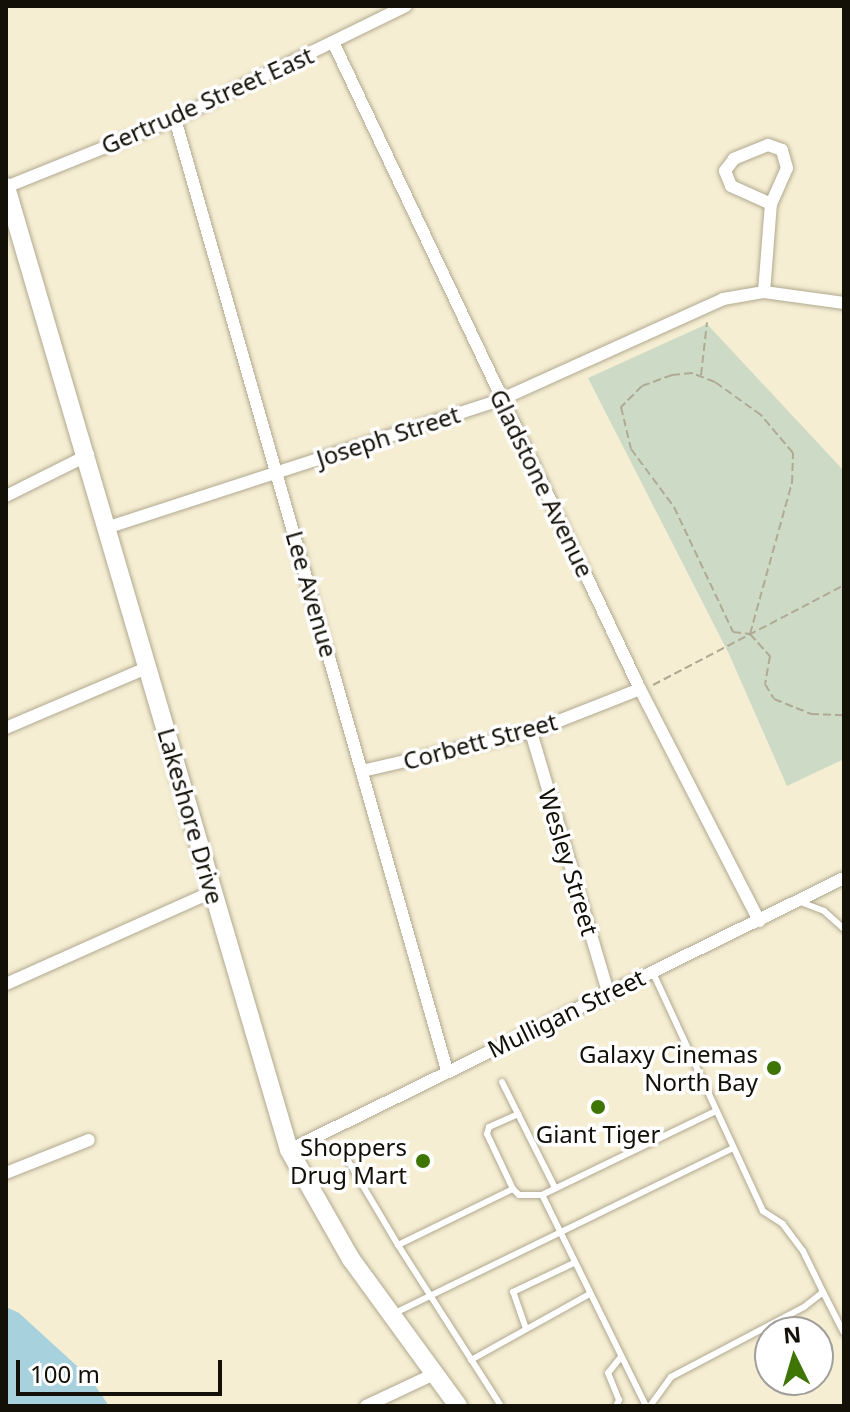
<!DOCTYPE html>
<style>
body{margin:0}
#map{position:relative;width:850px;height:1412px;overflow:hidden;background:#f6eed3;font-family:"Noto Sans",sans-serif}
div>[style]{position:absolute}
.green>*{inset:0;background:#ccdac6}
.water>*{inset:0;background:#a6d1dd}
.path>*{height:2px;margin-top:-1px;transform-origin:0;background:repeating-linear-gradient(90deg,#b0aa95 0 8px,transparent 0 12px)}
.roads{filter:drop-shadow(0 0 2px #b0a990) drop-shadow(0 0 2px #b0a990)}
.lane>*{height:6px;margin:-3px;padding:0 3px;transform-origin:3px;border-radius:3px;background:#fff}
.street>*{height:12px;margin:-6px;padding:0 6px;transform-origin:6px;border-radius:6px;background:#fff}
.secondary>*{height:18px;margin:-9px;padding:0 9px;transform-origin:9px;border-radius:9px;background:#fff}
.dots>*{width:22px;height:22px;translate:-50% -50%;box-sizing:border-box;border:4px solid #fff;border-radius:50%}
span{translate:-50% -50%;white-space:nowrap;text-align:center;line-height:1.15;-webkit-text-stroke:7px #fff;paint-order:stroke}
.street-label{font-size:24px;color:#121007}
.poi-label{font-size:24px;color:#121007}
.right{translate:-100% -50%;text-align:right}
.frame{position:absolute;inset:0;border:8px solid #121007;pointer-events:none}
.north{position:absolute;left:754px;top:1316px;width:80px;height:80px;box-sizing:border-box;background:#fff;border:2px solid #a09f9c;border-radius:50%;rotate:355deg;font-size:22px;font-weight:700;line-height:32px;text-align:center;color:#121007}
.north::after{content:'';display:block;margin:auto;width:28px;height:36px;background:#3e7505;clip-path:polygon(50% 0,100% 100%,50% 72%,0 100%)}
.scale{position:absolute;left:16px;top:1360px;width:206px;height:36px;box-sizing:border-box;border:4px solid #121007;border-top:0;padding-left:10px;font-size:24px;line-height:28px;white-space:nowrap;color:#121007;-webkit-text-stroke:6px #fff;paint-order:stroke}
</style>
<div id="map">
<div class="green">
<div style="clip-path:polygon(707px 324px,844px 471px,844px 759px,787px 786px,729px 654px,588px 378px)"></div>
</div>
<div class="water">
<div style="clip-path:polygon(6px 1307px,19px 1313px,90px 1378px,109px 1406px,6px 1406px)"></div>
</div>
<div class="path">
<div style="left:701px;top:375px;width:53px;rotate:-83.5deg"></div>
<div style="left:750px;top:634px;width:157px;rotate:-74.5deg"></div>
<div style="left:792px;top:483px;width:30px;rotate:-88deg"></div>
<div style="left:793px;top:453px;width:50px;rotate:-130.1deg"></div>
<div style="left:761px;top:415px;width:57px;rotate:-144.3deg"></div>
<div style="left:715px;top:382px;width:25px;rotate:-159deg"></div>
<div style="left:692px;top:373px;width:20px;rotate:174deg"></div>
<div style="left:672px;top:375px;width:32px;rotate:160deg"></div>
<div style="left:642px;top:386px;width:30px;rotate:135deg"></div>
<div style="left:621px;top:407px;width:43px;rotate:76.6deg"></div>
<div style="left:631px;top:449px;width:72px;rotate:53.4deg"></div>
<div style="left:674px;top:507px;width:138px;rotate:64.7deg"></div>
<div style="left:733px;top:632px;width:17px;rotate:7deg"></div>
<div style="left:750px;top:634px;width:30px;rotate:48deg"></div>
<div style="left:770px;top:656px;width:28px;rotate:100deg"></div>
<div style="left:765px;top:684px;width:17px;rotate:59deg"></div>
<div style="left:774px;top:699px;width:40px;rotate:22deg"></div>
<div style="left:811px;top:714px;width:33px;rotate:2deg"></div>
<div style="left:653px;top:685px;width:216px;rotate:-27.6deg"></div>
</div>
<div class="roads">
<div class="lane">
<div style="left:798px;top:901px;width:28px;rotate:21deg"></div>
<div style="left:824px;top:911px;width:27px;rotate:42deg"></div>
<div style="left:502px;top:1082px;width:119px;rotate:63.4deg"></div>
<div style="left:347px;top:1159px;width:100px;rotate:59.3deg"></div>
<div style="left:398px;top:1245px;width:128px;rotate:-26deg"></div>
<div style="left:513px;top:1189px;width:61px;rotate:-115.3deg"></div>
<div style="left:487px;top:1134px;width:7px;rotate:-74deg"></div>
<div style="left:489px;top:1127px;width:32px;rotate:-24deg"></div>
<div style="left:513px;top:1189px;width:8px;rotate:45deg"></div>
<div style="left:519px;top:1195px;width:23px"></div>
<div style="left:398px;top:1245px;width:191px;rotate:57.4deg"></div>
<div style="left:823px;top:1292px;width:46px;rotate:62.9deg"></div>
<div style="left:395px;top:1313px;width:376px;rotate:-26deg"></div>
<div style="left:525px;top:1326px;width:36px;rotate:-109deg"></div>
<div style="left:513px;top:1292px;width:68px;rotate:-25.4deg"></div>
<div style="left:471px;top:1360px;width:134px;rotate:-29.1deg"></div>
<div style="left:616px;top:1406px;width:7px;rotate:-63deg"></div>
<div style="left:619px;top:1400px;width:29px;rotate:-112deg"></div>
<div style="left:608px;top:1373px;width:19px;rotate:-51deg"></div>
<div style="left:646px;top:1406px;width:235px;rotate:-116.2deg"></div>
<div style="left:542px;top:1195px;width:193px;rotate:-25.8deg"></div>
<div style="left:650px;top:1406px;width:36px;rotate:-54deg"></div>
<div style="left:671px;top:1377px;width:150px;rotate:-27.8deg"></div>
<div style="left:804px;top:1307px;width:24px;rotate:-38deg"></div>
<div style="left:823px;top:1292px;width:46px;rotate:-116deg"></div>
<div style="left:803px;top:1251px;width:34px;rotate:-127deg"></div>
<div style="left:783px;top:1224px;width:24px;rotate:-147deg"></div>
<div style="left:763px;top:1211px;width:264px;rotate:-114.8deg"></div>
</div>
<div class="street">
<div style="left:333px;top:42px;width:716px;rotate:64.62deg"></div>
<div style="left:640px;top:689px;width:261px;rotate:62.8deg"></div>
<div style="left:175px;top:119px;width:989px;rotate:74.04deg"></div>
<div style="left:6px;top:187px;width:182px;rotate:-21.9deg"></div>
<div style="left:175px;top:119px;width:257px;rotate:-26.1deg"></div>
<div style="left:764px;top:292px;width:88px;rotate:-85.5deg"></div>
<div style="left:771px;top:204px;width:39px;rotate:-66deg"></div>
<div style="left:787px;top:168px;width:19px;rotate:-106deg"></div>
<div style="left:782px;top:150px;width:15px;rotate:-160deg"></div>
<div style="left:768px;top:145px;width:37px;rotate:158deg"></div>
<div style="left:734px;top:159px;width:15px;rotate:127deg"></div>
<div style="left:725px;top:171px;width:16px;rotate:68deg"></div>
<div style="left:731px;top:186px;width:44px;rotate:24.2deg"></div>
<div style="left:6px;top:496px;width:92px;rotate:-26.6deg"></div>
<div style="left:109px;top:527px;width:413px;rotate:-18deg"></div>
<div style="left:502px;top:399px;width:243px;rotate:-24.3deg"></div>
<div style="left:723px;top:299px;width:42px;rotate:-9.7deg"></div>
<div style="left:764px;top:292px;width:81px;rotate:7.8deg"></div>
<div style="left:6px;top:728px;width:155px;rotate:-23.1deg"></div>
<div style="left:531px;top:732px;width:271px;rotate:73.5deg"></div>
<div style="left:362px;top:771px;width:173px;rotate:-13deg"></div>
<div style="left:531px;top:732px;width:117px;rotate:-21.5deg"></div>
<div style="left:6px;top:984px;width:226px;rotate:-24.1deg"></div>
<div style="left:289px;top:1150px;width:618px;rotate:-26.11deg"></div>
<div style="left:6px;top:1173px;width:89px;rotate:-21.7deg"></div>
<div style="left:366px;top:1406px;width:75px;rotate:-25.2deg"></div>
</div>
<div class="secondary">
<div style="left:6px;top:187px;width:1004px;rotate:73.62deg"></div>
<div style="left:289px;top:1150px;width:125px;rotate:60.4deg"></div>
<div style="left:351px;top:1259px;width:182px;rotate:53.9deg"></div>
</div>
</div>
<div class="dots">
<div style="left:774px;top:1068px;background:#3e7505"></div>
<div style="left:598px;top:1107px;background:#3e7505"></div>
<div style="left:423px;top:1161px;background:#3e7505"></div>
</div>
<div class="street-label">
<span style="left:207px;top:100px;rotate:-24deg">Gertrude Street East</span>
<span style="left:388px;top:436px;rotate:-18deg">Joseph Street</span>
<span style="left:542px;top:483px;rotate:64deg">Gladstone Avenue</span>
<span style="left:312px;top:594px;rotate:74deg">Lee Avenue</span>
<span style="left:480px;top:741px;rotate:-15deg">Corbett Street</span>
<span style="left:191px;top:816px;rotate:74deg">Lakeshore Drive</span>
<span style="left:569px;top:862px;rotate:73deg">Wesley Street</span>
<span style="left:566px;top:1013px;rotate:-26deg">Mulligan Street</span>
</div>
<div class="poi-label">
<span class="right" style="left:758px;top:1068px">Galaxy Cinemas<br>North Bay</span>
<span style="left:598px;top:1134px">Giant Tiger</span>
<span class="right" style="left:407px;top:1161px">Shoppers<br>Drug Mart</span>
</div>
<div class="frame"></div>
<div class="north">N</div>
<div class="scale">100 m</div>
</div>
